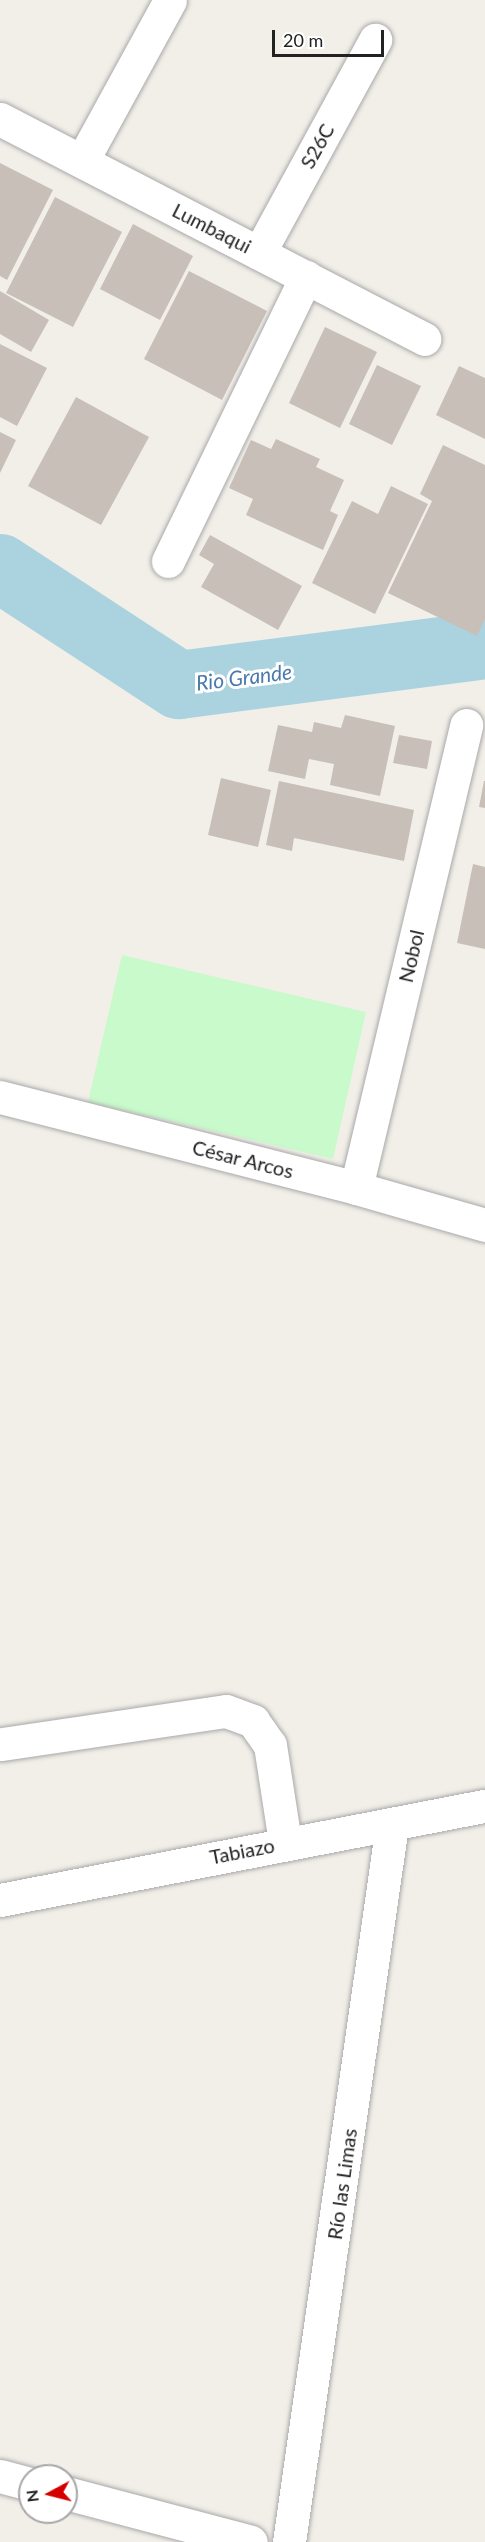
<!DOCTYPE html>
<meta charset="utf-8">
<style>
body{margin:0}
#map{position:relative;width:485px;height:2542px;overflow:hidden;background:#f2efe9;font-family:Lato,sans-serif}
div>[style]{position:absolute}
.park>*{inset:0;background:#c8facc}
.river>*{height:68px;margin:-34px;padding:0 34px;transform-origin:34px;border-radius:34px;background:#aad3df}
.building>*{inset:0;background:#c7bfb8}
.roads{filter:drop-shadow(0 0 2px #a9a9a9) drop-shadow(0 0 2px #a9a9a9)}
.minor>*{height:33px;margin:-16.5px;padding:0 16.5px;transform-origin:16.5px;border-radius:16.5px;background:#fff}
span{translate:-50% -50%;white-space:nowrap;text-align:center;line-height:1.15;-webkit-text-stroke:6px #fff;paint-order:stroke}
.street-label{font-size:20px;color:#222}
.water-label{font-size:21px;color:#4a7aab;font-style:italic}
.north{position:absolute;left:18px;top:2464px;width:60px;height:60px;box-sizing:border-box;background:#fff;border:2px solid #a7a7a7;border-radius:50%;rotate:263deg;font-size:16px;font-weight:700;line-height:24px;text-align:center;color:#222}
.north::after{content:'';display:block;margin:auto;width:21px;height:27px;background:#d40000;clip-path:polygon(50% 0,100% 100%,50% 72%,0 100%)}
.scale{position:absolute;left:272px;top:30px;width:112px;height:27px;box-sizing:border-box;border:3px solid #222;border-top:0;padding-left:8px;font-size:18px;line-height:21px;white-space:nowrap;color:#222;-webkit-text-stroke:4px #fff;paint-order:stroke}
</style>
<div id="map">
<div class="park">
<div style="clip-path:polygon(122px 955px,366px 1012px,333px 1159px,88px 1102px)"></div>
</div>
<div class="river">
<div style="left:0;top:568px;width:214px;rotate:33.2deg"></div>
<div style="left:179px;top:685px;width:309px;rotate:-7.4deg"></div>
</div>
<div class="building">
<div style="clip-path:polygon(0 163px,53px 190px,7px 280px,0 276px)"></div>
<div style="clip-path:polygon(55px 197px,122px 232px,73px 327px,6px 293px)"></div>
<div style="clip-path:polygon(133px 224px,193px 256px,160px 320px,100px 289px)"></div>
<div style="clip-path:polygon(189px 271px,267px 311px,222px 400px,144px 359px)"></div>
<div style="clip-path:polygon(0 291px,49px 320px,31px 352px,0 334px)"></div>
<div style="clip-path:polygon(325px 327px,377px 352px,340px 428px,289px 403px)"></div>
<div style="clip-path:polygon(0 344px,47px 368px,17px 426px,0 417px)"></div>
<div style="clip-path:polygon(377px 365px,421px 386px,392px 445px,349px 424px)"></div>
<div style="clip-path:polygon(459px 366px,485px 378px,485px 439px,436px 415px)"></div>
<div style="clip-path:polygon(76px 397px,149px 437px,101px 525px,28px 486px)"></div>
<div style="clip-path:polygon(0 432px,16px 440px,0 473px)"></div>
<div style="clip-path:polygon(276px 439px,320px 459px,316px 467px,344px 480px,330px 511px,338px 515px,323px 550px,246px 515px,253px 499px,229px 488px,251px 440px,271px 449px)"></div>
<div style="clip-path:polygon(443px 445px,485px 465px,485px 619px,477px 636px,388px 593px,432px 501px,420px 494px)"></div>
<div style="clip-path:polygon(391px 486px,428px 504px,375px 614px,312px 583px,352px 501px,378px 514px)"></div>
<div style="clip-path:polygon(210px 535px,302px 586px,278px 630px,201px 587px,214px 564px,199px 555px)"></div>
<div style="clip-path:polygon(345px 715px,395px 726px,380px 796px,330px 785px,334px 764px,309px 759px,305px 779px,268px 771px,278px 725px,312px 732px,314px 722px,341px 728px)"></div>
<div style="clip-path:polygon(399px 735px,432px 741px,427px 769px,393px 763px)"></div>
<div style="clip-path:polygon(221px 778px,271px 790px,258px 847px,208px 835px)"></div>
<div style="clip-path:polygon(279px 781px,414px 810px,404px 861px,294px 838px,292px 851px,266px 845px)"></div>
<div style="clip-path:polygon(484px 781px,485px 781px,485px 808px,479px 807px)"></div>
<div style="clip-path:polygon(473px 864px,485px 867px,485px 949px,457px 943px)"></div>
</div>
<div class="roads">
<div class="minor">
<div style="left:0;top:119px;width:478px;rotate:27.4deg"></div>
<div style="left:82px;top:161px;width:183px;rotate:-61.3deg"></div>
<div style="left:259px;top:253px;width:243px;rotate:-61.4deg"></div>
<div style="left:168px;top:561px;width:316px;rotate:-64.1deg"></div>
<div style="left:0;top:1097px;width:367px;rotate:14.3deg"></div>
<div style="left:356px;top:1188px;width:134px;rotate:16deg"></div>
<div style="left:356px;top:1188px;width:476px;rotate:-76.6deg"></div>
<div style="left:2px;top:1744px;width:226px;rotate:-8.4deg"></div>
<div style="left:226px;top:1711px;width:29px;rotate:20deg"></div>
<div style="left:253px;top:1721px;width:29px;rotate:55deg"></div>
<div style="left:270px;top:1745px;width:98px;rotate:81.2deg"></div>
<div style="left:0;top:1900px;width:494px;rotate:-11deg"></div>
<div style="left:0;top:2476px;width:31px;rotate:15deg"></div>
<div style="left:66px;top:2493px;width:191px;rotate:14.8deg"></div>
<div style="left:289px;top:2542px;width:724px;rotate:-81.83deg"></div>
</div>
</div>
<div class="street-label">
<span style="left:317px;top:146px;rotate:-61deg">S26C</span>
<span style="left:212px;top:228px;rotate:27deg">Lumbaqui</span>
<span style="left:411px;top:956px;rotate:-77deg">Nobol</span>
<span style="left:243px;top:1159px;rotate:14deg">César Arcos</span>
<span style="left:242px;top:1851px;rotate:-11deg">Tabiazo</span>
<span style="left:342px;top:2184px;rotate:-82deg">Río las Limas</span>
</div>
<div class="water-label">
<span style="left:244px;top:677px;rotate:-7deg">Rio Grande</span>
</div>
<div class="north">N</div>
<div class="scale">20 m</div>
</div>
